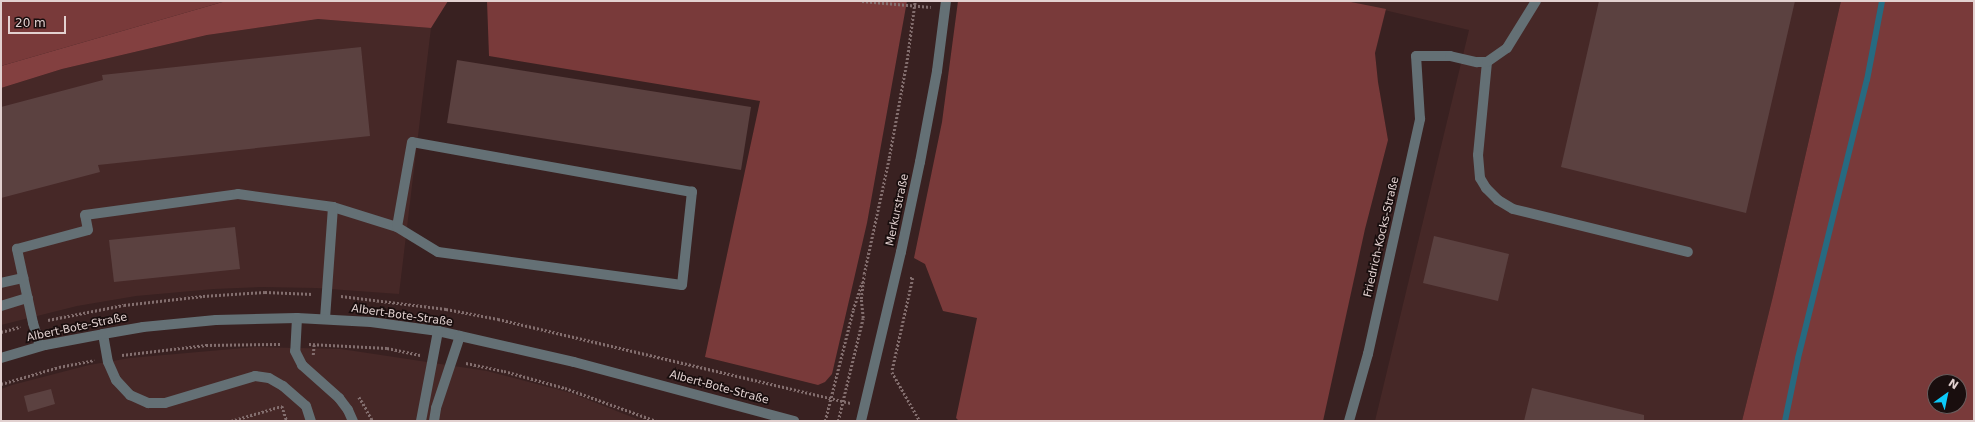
<!DOCTYPE html>
<meta charset="utf-8">
<style>
body{margin:0}
#map{position:relative;width:1975px;height:422px;overflow:hidden;background:#392121;font-family:"DejaVu Sans",sans-serif}
div>[style]{position:absolute}
.built>*{inset:0;background:#462827}
.green>*{inset:0;background:#793a3a}
.forest>*{inset:0;background:#834040}
.stream>*{height:6px;margin:-3px;padding:0 3px;transform-origin:3px;border-radius:3px;background:#276a80}
.building>*{inset:0;background:#5b4140}
.path>*{height:2.5px;margin-top:-1.25px;transform-origin:0;background:repeating-linear-gradient(90deg,#836e6e 0 2px,transparent 0 4px)}
.minor>*{height:10px;margin:-5px;padding:0 5px;transform-origin:5px;border-radius:5px;background:#647075}
span{translate:-50% -50%;white-space:nowrap;text-align:center;line-height:1.15;-webkit-text-stroke:3.5px #190e0e;paint-order:stroke}
.street-label{font-size:11px;color:#e2d1d0}
.frame{position:absolute;inset:0;border:2px solid #e2d1d0;pointer-events:none}
.north{position:absolute;left:1927px;top:374px;width:40px;height:40px;box-sizing:border-box;background:#190e0e;border:1px solid #695c5c;border-radius:50%;rotate:33deg;font-size:11px;font-weight:700;line-height:16px;text-align:center;color:#e2d1d0}
.north::after{content:'';display:block;margin:auto;width:14px;height:18px;background:#0ccafa;clip-path:polygon(50% 0,100% 100%,50% 72%,0 100%)}
.scale{position:absolute;left:8px;top:16px;width:58px;height:18px;box-sizing:border-box;border:2px solid #e2d1d0;border-top:0;padding-left:5px;font-size:12px;line-height:14px;white-space:nowrap;color:#e2d1d0;-webkit-text-stroke:3px #190e0e;paint-order:stroke}
</style>
<div id="map">
<div class="built">
<div style="clip-path:polygon(1346px 1px,1841px 1px,1773px 296px,1742px 421px,1375px 421px,1469px 30px)"></div>
<div style="clip-path:polygon(318px 19px,431px 28px,399px 294px,316px 288px,262px 287px,214px 289px,136px 296px,77px 306px,1px 325px,1px 88px,62px 69px,207px 35px)"></div>
<div style="clip-path:polygon(255px 347px,341px 349px,487px 371px,571px 393px,642px 421px,1px 421px,1px 389px,12px 385px,89px 365px,130px 358px)"></div>
</div>
<div class="green">
<div style="clip-path:polygon(1px 1px,226px 1px,1px 66px)"></div>
<div style="clip-path:polygon(487px 1px,907px 1px,867px 223px,832px 374px,825px 382px,818px 385px,705px 357px,760px 101px,489px 56px)"></div>
<div style="clip-path:polygon(958px 1px,1346px 1px,1386px 9px,1375px 53px,1378px 82px,1388px 140px,1365px 229px,1323px 421px,959px 421px,956px 418px,977px 318px,943px 311px,925px 264px,914px 258px,942px 122px)"></div>
<div style="clip-path:polygon(evenodd,1841px 1px,1974px 1px,1974px 421px,1742px 421px,1773px 296px,1841px 1px,1935px 382px,1959px 382px,1959px 406px,1935px 406px,1935px 382px)"></div>
</div>
<div class="forest">
<div style="clip-path:polygon(226px 1px,448px 1px,431px 28px,318px 19px,207px 35px,62px 69px,1px 88px,1px 66px)"></div>
</div>
<div class="stream">
<div style="left:1785px;top:421px;width:64px;rotate:-78.3deg"></div>
<div style="left:1798px;top:358px;width:286px;rotate:-76.1deg"></div>
<div style="left:1867px;top:80px;width:80px;rotate:-79.2deg"></div>
</div>
<div class="building">
<div style="clip-path:polygon(1599px 1px,1795px 1px,1746px 213px,1561px 167px)"></div>
<div style="clip-path:polygon(361px 47px,370px 136px,98px 165px,100px 172px,1px 198px,1px 107px,103px 80px,102px 75px)"></div>
<div style="clip-path:polygon(457px 60px,751px 107px,741px 170px,447px 123px)"></div>
<div style="clip-path:polygon(235px 227px,240px 269px,114px 282px,109px 240px)"></div>
<div style="clip-path:polygon(1434px 236px,1509px 254px,1498px 301px,1423px 283px)"></div>
<div style="clip-path:polygon(1532px 388px,1644px 415px,1644px 421px,1524px 421px)"></div>
<div style="clip-path:polygon(51px 389px,55px 404px,28px 412px,24px 396px)"></div>
</div>
<div class="path">
<div style="left:862px;top:1px;width:69px;rotate:5deg"></div>
<div style="left:910px;top:278px;width:3px"></div>
<div style="left:913px;top:278px;width:96px;rotate:102.6deg"></div>
<div style="left:892px;top:372px;width:56px;rotate:60.3deg"></div>
<div style="left:341px;top:296px;width:106px;rotate:7.1deg"></div>
<div style="left:446px;top:309px;width:53px;rotate:10.9deg"></div>
<div style="left:498px;top:319px;width:363px;rotate:13.4deg"></div>
<div style="left:48px;top:320px;width:77px;rotate:-11.2deg"></div>
<div style="left:124px;top:305px;width:80px;rotate:-6.5deg"></div>
<div style="left:203px;top:296px;width:62px;rotate:-3.7deg"></div>
<div style="left:265px;top:292px;width:48px;rotate:2.4deg"></div>
<div style="left:1px;top:332px;width:20px;rotate:-15deg"></div>
<div style="left:309px;top:344px;width:78px;rotate:2.9deg"></div>
<div style="left:387px;top:348px;width:34px;rotate:12deg"></div>
<div style="left:122px;top:355px;width:85px;rotate:-6.8deg"></div>
<div style="left:206px;top:345px;width:74px;rotate:-0.8deg"></div>
<div style="left:313px;top:355px;width:11px;rotate:-85deg"></div>
<div style="left:466px;top:363px;width:39px;rotate:12deg"></div>
<div style="left:504px;top:371px;width:63px;rotate:15.6deg"></div>
<div style="left:565px;top:388px;width:97px;rotate:19.9deg"></div>
<div style="left:1px;top:384px;width:60px;rotate:-16.3deg"></div>
<div style="left:59px;top:367px;width:36px;rotate:-11deg"></div>
<div style="left:359px;top:397px;width:15px;rotate:58deg"></div>
<div style="left:367px;top:411px;width:12px;rotate:59deg"></div>
<div style="left:231px;top:421px;width:53px;rotate:-16.4deg"></div>
<div style="left:282px;top:406px;width:16px;rotate:72deg"></div>
<div style="left:825px;top:421px;width:114px;rotate:-75.8deg"></div>
<div style="left:853px;top:310px;width:29px;rotate:-72deg"></div>
<div style="left:838px;top:421px;width:106px;rotate:-76.4deg"></div>
<div style="left:863px;top:318px;width:19px;rotate:-96deg"></div>
<div style="left:861px;top:299px;width:25px;rotate:-83deg"></div>
<div style="left:864px;top:274px;width:119px;rotate:-77.8deg"></div>
<div style="left:889px;top:158px;width:100px;rotate:-79.6deg"></div>
<div style="left:907px;top:60px;width:60px;rotate:-82.3deg"></div>
</div>
<div class="minor">
<div style="left:1487px;top:62px;width:93px;rotate:95.5deg"></div>
<div style="left:1478px;top:155px;width:23px;rotate:85deg"></div>
<div style="left:1480px;top:178px;width:12px;rotate:59deg"></div>
<div style="left:1486px;top:188px;width:17px;rotate:45deg"></div>
<div style="left:1498px;top:200px;width:17px;rotate:31deg"></div>
<div style="left:1513px;top:209px;width:180px;rotate:13.8deg"></div>
<div style="left:333px;top:207px;width:67px;rotate:17.4deg"></div>
<div style="left:397px;top:227px;width:48px;rotate:31.4deg"></div>
<div style="left:438px;top:252px;width:246px;rotate:7.7deg"></div>
<div style="left:682px;top:285px;width:94px;rotate:-83.9deg"></div>
<div style="left:692px;top:192px;width:284px;rotate:-169.9deg"></div>
<div style="left:412px;top:142px;width:86px;rotate:100deg"></div>
<div style="left:1px;top:283px;width:23px;rotate:-13deg"></div>
<div style="left:1px;top:306px;width:28px;rotate:-17deg"></div>
<div style="left:297px;top:318px;width:33px;rotate:93deg"></div>
<div style="left:295px;top:351px;width:16px;rotate:63deg"></div>
<div style="left:302px;top:365px;width:50px;rotate:41.7deg"></div>
<div style="left:339px;top:398px;width:15px;rotate:53deg"></div>
<div style="left:348px;top:410px;width:12px;rotate:66deg"></div>
<div style="left:103px;top:334px;width:28px;rotate:80deg"></div>
<div style="left:108px;top:362px;width:20px;rotate:66deg"></div>
<div style="left:116px;top:380px;width:21px;rotate:47deg"></div>
<div style="left:130px;top:395px;width:20px;rotate:24deg"></div>
<div style="left:148px;top:403px;width:17px"></div>
<div style="left:165px;top:403px;width:94px;rotate:-16.7deg"></div>
<div style="left:255px;top:376px;width:14px;rotate:8deg"></div>
<div style="left:269px;top:378px;width:16px;rotate:30deg"></div>
<div style="left:283px;top:386px;width:30px;rotate:41deg"></div>
<div style="left:306px;top:406px;width:16px;rotate:72deg"></div>
<div style="left:40px;top:346px;width:24px;rotate:-107deg"></div>
<div style="left:33px;top:323px;width:76px;rotate:-102.2deg"></div>
<div style="left:17px;top:249px;width:73px;rotate:-15deg"></div>
<div style="left:88px;top:230px;width:15px;rotate:-101deg"></div>
<div style="left:85px;top:215px;width:154px;rotate:-7.8deg"></div>
<div style="left:238px;top:194px;width:96px;rotate:7.8deg"></div>
<div style="left:333px;top:207px;width:112px;rotate:94.1deg"></div>
<div style="left:1px;top:358px;width:46px;rotate:-16.5deg"></div>
<div style="left:45px;top:345px;width:59px;rotate:-10.7deg"></div>
<div style="left:103px;top:334px;width:41px;rotate:-9.9deg"></div>
<div style="left:143px;top:327px;width:73px;rotate:-5.5deg"></div>
<div style="left:216px;top:320px;width:81px;rotate:-1.4deg"></div>
<div style="left:297px;top:318px;width:74px;rotate:3.1deg"></div>
<div style="left:371px;top:322px;width:68px;rotate:7.7deg"></div>
<div style="left:438px;top:331px;width:139px;rotate:12.8deg"></div>
<div style="left:574px;top:362px;width:228px;rotate:15deg"></div>
<div style="left:421px;top:421px;width:92px;rotate:-79.3deg"></div>
<div style="left:434px;top:421px;width:13px;rotate:-81deg"></div>
<div style="left:436px;top:408px;width:76px;rotate:-71.6deg"></div>
<div style="left:861px;top:421px;width:174px;rotate:-76.7deg"></div>
<div style="left:901px;top:252px;width:92px;rotate:-78.1deg"></div>
<div style="left:920px;top:162px;width:93px;rotate:-79.4deg"></div>
<div style="left:937px;top:71px;width:71px;rotate:-82.7deg"></div>
<div style="left:1349px;top:421px;width:70px;rotate:-74.2deg"></div>
<div style="left:1368px;top:354px;width:241px;rotate:-77.5deg"></div>
<div style="left:1420px;top:119px;width:63px;rotate:-93.6deg"></div>
<div style="left:1416px;top:56px;width:34px"></div>
<div style="left:1450px;top:56px;width:28px;rotate:13deg"></div>
<div style="left:1477px;top:62px;width:10px"></div>
<div style="left:1487px;top:62px;width:24px;rotate:-35deg"></div>
<div style="left:1507px;top:48px;width:55px;rotate:-58.3deg"></div>
</div>
<div class="street-label">
<span style="left:898px;top:210px;rotate:-78deg">Merkurstraße</span>
<span style="left:1382px;top:237px;rotate:-77deg">Friedrich-Kocks-Straße</span>
<span style="left:402px;top:316px;rotate:8deg">Albert-Bote-Straße</span>
<span style="left:77px;top:328px;rotate:-12deg">Albert-Bote-Straße</span>
<span style="left:719px;top:388px;rotate:15deg">Albert-Bote-Straße</span>
</div>
<div class="frame"></div>
<div class="north">N</div>
<div class="scale">20 m</div>
</div>
